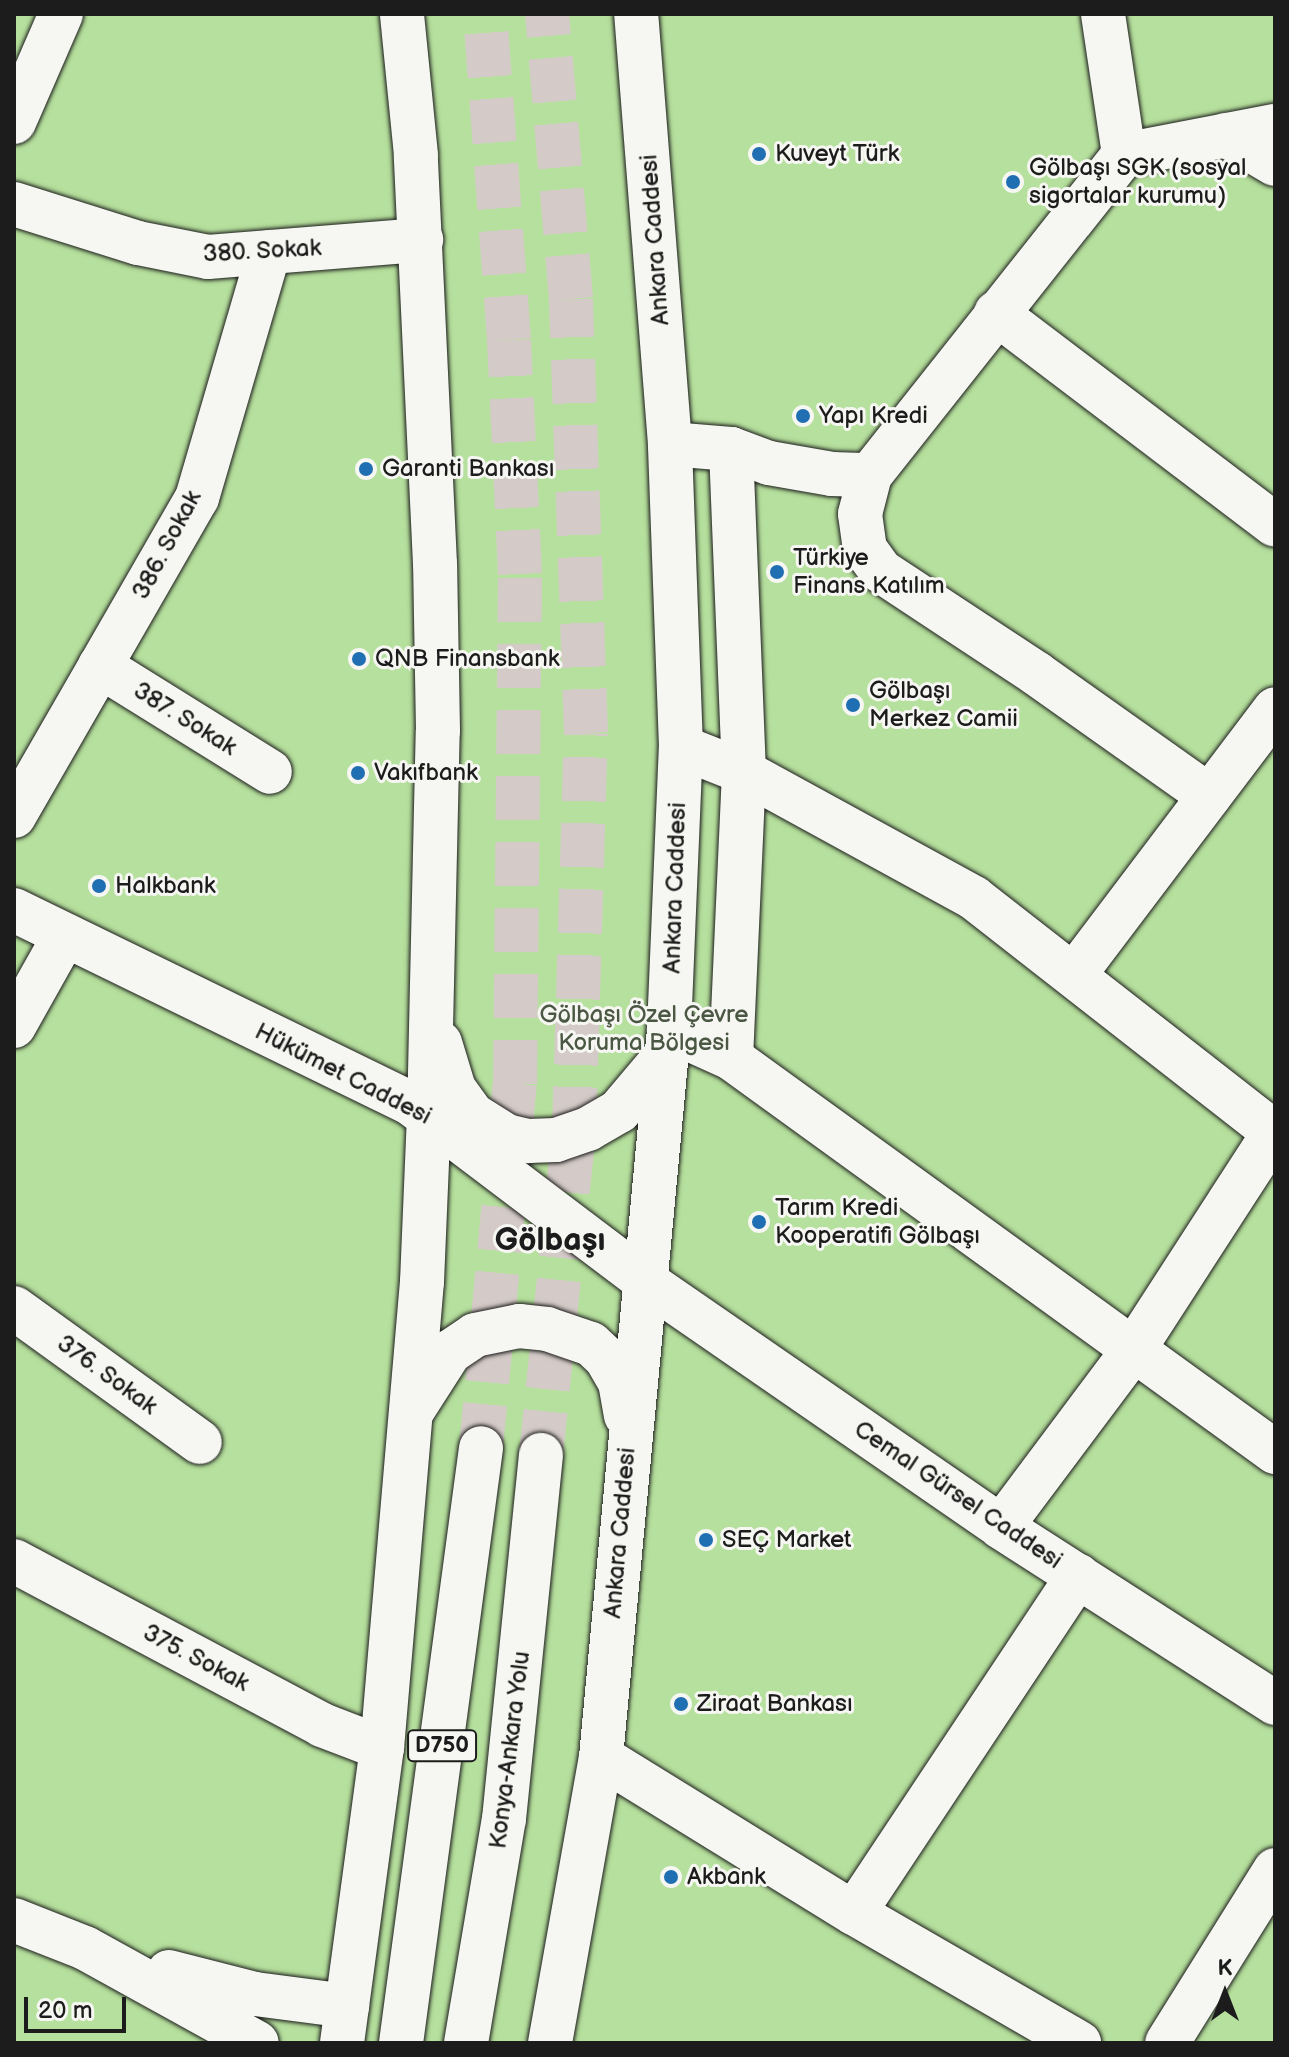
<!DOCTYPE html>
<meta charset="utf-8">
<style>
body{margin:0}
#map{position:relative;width:1289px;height:2057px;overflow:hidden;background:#f5e9e5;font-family:"Balsamiq Sans",sans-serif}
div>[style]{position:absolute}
.green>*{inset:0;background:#b6e09d}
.highway-tunnel>*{height:44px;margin-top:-22px;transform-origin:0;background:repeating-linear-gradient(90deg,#d4cac7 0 44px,transparent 0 66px)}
.roads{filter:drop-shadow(0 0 2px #1c1c1c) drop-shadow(0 0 2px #1c1c1c)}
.minor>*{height:44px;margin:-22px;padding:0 22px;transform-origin:22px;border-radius:22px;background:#f6f6f2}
.highway>*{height:44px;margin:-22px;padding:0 22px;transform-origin:22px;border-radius:22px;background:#f6f6f2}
.dots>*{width:22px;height:22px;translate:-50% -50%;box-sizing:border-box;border:4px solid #f6f6f2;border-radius:50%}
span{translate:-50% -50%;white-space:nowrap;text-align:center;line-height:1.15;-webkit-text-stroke:6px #f6f6f2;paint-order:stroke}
.shield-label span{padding:2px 6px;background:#f6f6f2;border:2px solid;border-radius:6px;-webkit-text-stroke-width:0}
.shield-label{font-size:22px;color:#1c1c1c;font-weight:700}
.poi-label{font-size:24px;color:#1c1c1c}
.left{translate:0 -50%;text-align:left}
.street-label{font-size:24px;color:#1c1c1c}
.park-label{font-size:24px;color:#4a5743}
.district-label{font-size:32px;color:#1c1c1c;font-weight:700}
.frame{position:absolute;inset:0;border:16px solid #1c1c1c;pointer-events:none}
.north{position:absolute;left:1185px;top:1953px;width:80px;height:80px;-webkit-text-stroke:6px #f6f6f2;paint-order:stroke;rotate:0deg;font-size:22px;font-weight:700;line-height:32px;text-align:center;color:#1c1c1c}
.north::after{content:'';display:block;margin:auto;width:28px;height:36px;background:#1c1c1c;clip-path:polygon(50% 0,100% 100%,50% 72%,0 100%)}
.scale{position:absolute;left:24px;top:1997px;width:102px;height:36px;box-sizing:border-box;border:4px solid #1c1c1c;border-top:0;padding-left:10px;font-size:24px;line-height:28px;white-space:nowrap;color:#1c1c1c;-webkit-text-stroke:6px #f6f6f2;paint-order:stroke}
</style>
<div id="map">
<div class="green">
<div style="clip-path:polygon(14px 14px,1275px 14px,1275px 2043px,14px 2043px)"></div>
</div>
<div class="highway-tunnel">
<div style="left:481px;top:1448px;width:366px;rotate:-84.7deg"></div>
<div style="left:515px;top:1084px;width:510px;rotate:-89.44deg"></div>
<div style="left:520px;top:574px;width:234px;rotate:-92.7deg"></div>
<div style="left:509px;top:340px;width:327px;rotate:-94.2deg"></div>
<div style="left:541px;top:1455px;width:326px;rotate:-84.2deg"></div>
<div style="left:574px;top:1131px;width:398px;rotate:-88.3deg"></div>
<div style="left:586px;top:733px;width:434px;rotate:-92deg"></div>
<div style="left:571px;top:299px;width:286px;rotate:-94.8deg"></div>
</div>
<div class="roads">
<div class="minor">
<div style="left:1103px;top:14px;width:143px;rotate:81.5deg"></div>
<div style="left:14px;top:122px;width:118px;rotate:-66.5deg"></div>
<div style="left:1226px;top:135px;width:57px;rotate:30.6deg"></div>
<div style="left:14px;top:204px;width:130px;rotate:17.5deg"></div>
<div style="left:138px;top:243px;width:71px;rotate:11.3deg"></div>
<div style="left:208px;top:257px;width:214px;rotate:-4.6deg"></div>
<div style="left:996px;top:313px;width:350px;rotate:37.2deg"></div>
<div style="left:670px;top:444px;width:61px;rotate:4.7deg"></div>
<div style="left:731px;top:449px;width:40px;rotate:20.2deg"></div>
<div style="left:769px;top:463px;width:64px;rotate:9.9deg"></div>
<div style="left:832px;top:474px;width:38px;rotate:2deg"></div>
<div style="left:870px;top:475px;width:409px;rotate:-51.6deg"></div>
<div style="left:1124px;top:155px;width:154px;rotate:-10.9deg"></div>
<div style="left:731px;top:449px;width:323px;rotate:87.7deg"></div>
<div style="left:744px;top:772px;width:286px;rotate:92.6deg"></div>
<div style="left:870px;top:475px;width:40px;rotate:104.4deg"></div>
<div style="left:860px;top:514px;width:35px;rotate:82deg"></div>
<div style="left:865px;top:549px;width:27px;rotate:54deg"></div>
<div style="left:881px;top:571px;width:187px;rotate:33.4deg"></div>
<div style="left:1037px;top:674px;width:211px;rotate:35.3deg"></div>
<div style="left:100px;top:666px;width:200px;rotate:31.9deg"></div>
<div style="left:681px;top:747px;width:68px;rotate:21.6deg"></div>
<div style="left:744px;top:772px;width:262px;rotate:28.7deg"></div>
<div style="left:974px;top:898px;width:382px;rotate:38deg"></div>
<div style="left:14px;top:816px;width:367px;rotate:-60.1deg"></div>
<div style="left:197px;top:498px;width:256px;rotate:-73.7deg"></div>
<div style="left:14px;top:910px;width:441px;rotate:26deg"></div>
<div style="left:410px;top:1103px;width:295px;rotate:37.1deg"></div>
<div style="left:645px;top:1281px;width:433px;rotate:34.6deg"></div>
<div style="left:1001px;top:1527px;width:326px;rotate:32.7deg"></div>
<div style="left:1074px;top:975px;width:333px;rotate:-52.9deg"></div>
<div style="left:14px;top:1026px;width:104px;rotate:-60.7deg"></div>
<div style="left:669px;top:1030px;width:68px;rotate:24.3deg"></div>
<div style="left:731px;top:1058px;width:672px;rotate:35.91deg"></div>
<div style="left:440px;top:1043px;width:48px;rotate:73.1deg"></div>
<div style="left:454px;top:1089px;width:32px;rotate:54deg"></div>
<div style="left:473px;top:1115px;width:39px;rotate:32deg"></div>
<div style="left:506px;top:1136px;width:23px;rotate:13deg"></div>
<div style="left:528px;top:1141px;width:28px;rotate:-2deg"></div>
<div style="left:556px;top:1140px;width:34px;rotate:-19deg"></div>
<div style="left:588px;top:1129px;width:36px;rotate:-30deg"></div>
<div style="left:619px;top:1111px;width:75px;rotate:-49.9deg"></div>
<div style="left:14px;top:1308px;width:229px;rotate:35.8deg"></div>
<div style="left:414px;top:1408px;width:67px;rotate:-57.3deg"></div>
<div style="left:450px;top:1352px;width:30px;rotate:-34deg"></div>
<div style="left:475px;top:1335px;width:45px;rotate:-11.6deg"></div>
<div style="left:519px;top:1326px;width:28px;rotate:6deg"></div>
<div style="left:547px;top:1329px;width:46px;rotate:18.8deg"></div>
<div style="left:591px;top:1344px;width:21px;rotate:43deg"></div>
<div style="left:606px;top:1358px;width:28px;rotate:60deg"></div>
<div style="left:620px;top:1382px;width:34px;rotate:80deg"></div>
<div style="left:1001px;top:1527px;width:222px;rotate:-53.2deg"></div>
<div style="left:1134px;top:1349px;width:257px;rotate:-57.1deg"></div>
<div style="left:14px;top:1561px;width:349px;rotate:28deg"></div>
<div style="left:322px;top:1725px;width:64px;rotate:21deg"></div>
<div style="left:601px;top:1757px;width:297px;rotate:31.7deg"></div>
<div style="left:854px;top:1913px;width:260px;rotate:30deg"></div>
<div style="left:854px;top:1913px;width:405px;rotate:-56.4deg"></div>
<div style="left:14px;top:1920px;width:76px;rotate:21.5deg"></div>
<div style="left:85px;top:1948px;width:196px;rotate:28.9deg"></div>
<div style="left:169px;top:1972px;width:89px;rotate:14.3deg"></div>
<div style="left:255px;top:1994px;width:93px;rotate:7.4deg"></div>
<div style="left:342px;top:2043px;width:298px;rotate:-82.3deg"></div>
<div style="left:382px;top:1748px;width:468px;rotate:-85.1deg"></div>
<div style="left:422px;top:1282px;width:166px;rotate:-87.6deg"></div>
<div style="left:429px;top:1116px;width:385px;rotate:-88.7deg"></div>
<div style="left:438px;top:731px;width:167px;rotate:-91deg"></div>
<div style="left:435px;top:564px;width:409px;rotate:-92.7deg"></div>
<div style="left:416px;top:155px;width:142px;rotate:-95.7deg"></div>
<div style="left:550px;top:2043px;width:291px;rotate:-79.9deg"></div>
<div style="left:601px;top:1757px;width:730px;rotate:-84.66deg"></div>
<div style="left:669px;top:1030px;width:283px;rotate:-87.6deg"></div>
<div style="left:681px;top:747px;width:303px;rotate:-92.1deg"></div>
<div style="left:670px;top:444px;width:431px;rotate:-94.5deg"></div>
<div style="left:1167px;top:2043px;width:204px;rotate:-58deg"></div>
</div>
<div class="highway">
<div style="left:401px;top:2043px;width:600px;rotate:-82.34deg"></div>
<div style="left:466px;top:2043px;width:227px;rotate:-80.4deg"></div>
<div style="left:504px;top:1819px;width:366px;rotate:-84.2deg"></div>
</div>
</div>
<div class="dots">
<div style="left:759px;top:154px;background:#1f6fb2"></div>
<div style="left:1013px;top:182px;background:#1f6fb2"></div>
<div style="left:803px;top:416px;background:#1f6fb2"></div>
<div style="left:366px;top:469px;background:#1f6fb2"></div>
<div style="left:777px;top:572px;background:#1f6fb2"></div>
<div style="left:359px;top:659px;background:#1f6fb2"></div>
<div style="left:853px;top:705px;background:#1f6fb2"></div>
<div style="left:358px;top:773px;background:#1f6fb2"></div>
<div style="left:99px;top:886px;background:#1f6fb2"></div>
<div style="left:759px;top:1222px;background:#1f6fb2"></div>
<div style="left:706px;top:1540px;background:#1f6fb2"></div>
<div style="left:681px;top:1704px;background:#1f6fb2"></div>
<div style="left:671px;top:1877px;background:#1f6fb2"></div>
</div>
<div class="shield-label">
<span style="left:442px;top:1746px">D750</span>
</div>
<div class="poi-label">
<span class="left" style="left:775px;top:154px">Kuveyt Türk</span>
<span class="left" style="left:1029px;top:182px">Gölbaşı SGK (sosyal<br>sigortalar kurumu)</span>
<span class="left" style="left:819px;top:416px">Yapı Kredi</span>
<span class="left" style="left:382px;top:469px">Garanti Bankası</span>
<span class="left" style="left:793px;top:572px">Türkiye<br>Finans Katılım</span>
<span class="left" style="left:375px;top:659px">QNB Finansbank</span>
<span class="left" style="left:869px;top:705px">Gölbaşı<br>Merkez Camii</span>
<span class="left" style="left:374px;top:773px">Vakıfbank</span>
<span class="left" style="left:115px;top:886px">Halkbank</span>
<span class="left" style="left:775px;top:1222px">Tarım Kredi<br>Kooperatifi Gölbaşı</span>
<span class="left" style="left:722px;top:1540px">SEÇ Market</span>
<span class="left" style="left:697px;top:1704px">Ziraat Bankası</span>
<span class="left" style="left:687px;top:1877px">Akbank</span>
</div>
<div class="street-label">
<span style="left:655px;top:240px;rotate:-94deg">Ankara Caddesi</span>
<span style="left:262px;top:251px;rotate:-3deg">380. Sokak</span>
<span style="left:167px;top:545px;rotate:-62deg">386. Sokak</span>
<span style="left:185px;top:719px;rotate:32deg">387. Sokak</span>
<span style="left:675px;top:888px;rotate:-88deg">Ankara Caddesi</span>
<span style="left:343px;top:1074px;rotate:27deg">Hükümet Caddesi</span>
<span style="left:107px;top:1375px;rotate:36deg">376. Sokak</span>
<span style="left:958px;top:1495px;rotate:34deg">Cemal Gürsel Caddesi</span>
<span style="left:620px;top:1533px;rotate:-85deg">Ankara Caddesi</span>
<span style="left:196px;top:1658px;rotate:28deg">375. Sokak</span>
<span style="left:510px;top:1750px;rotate:-83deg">Konya-Ankara Yolu</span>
</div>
<div class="park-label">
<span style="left:644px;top:1029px">Gölbaşı Özel Çevre<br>Koruma Bölgesi</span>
</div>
<div class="district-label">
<span style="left:550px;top:1241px">Gölbaşı</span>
</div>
<div class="frame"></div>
<div class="north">K</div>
<div class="scale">20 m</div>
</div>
